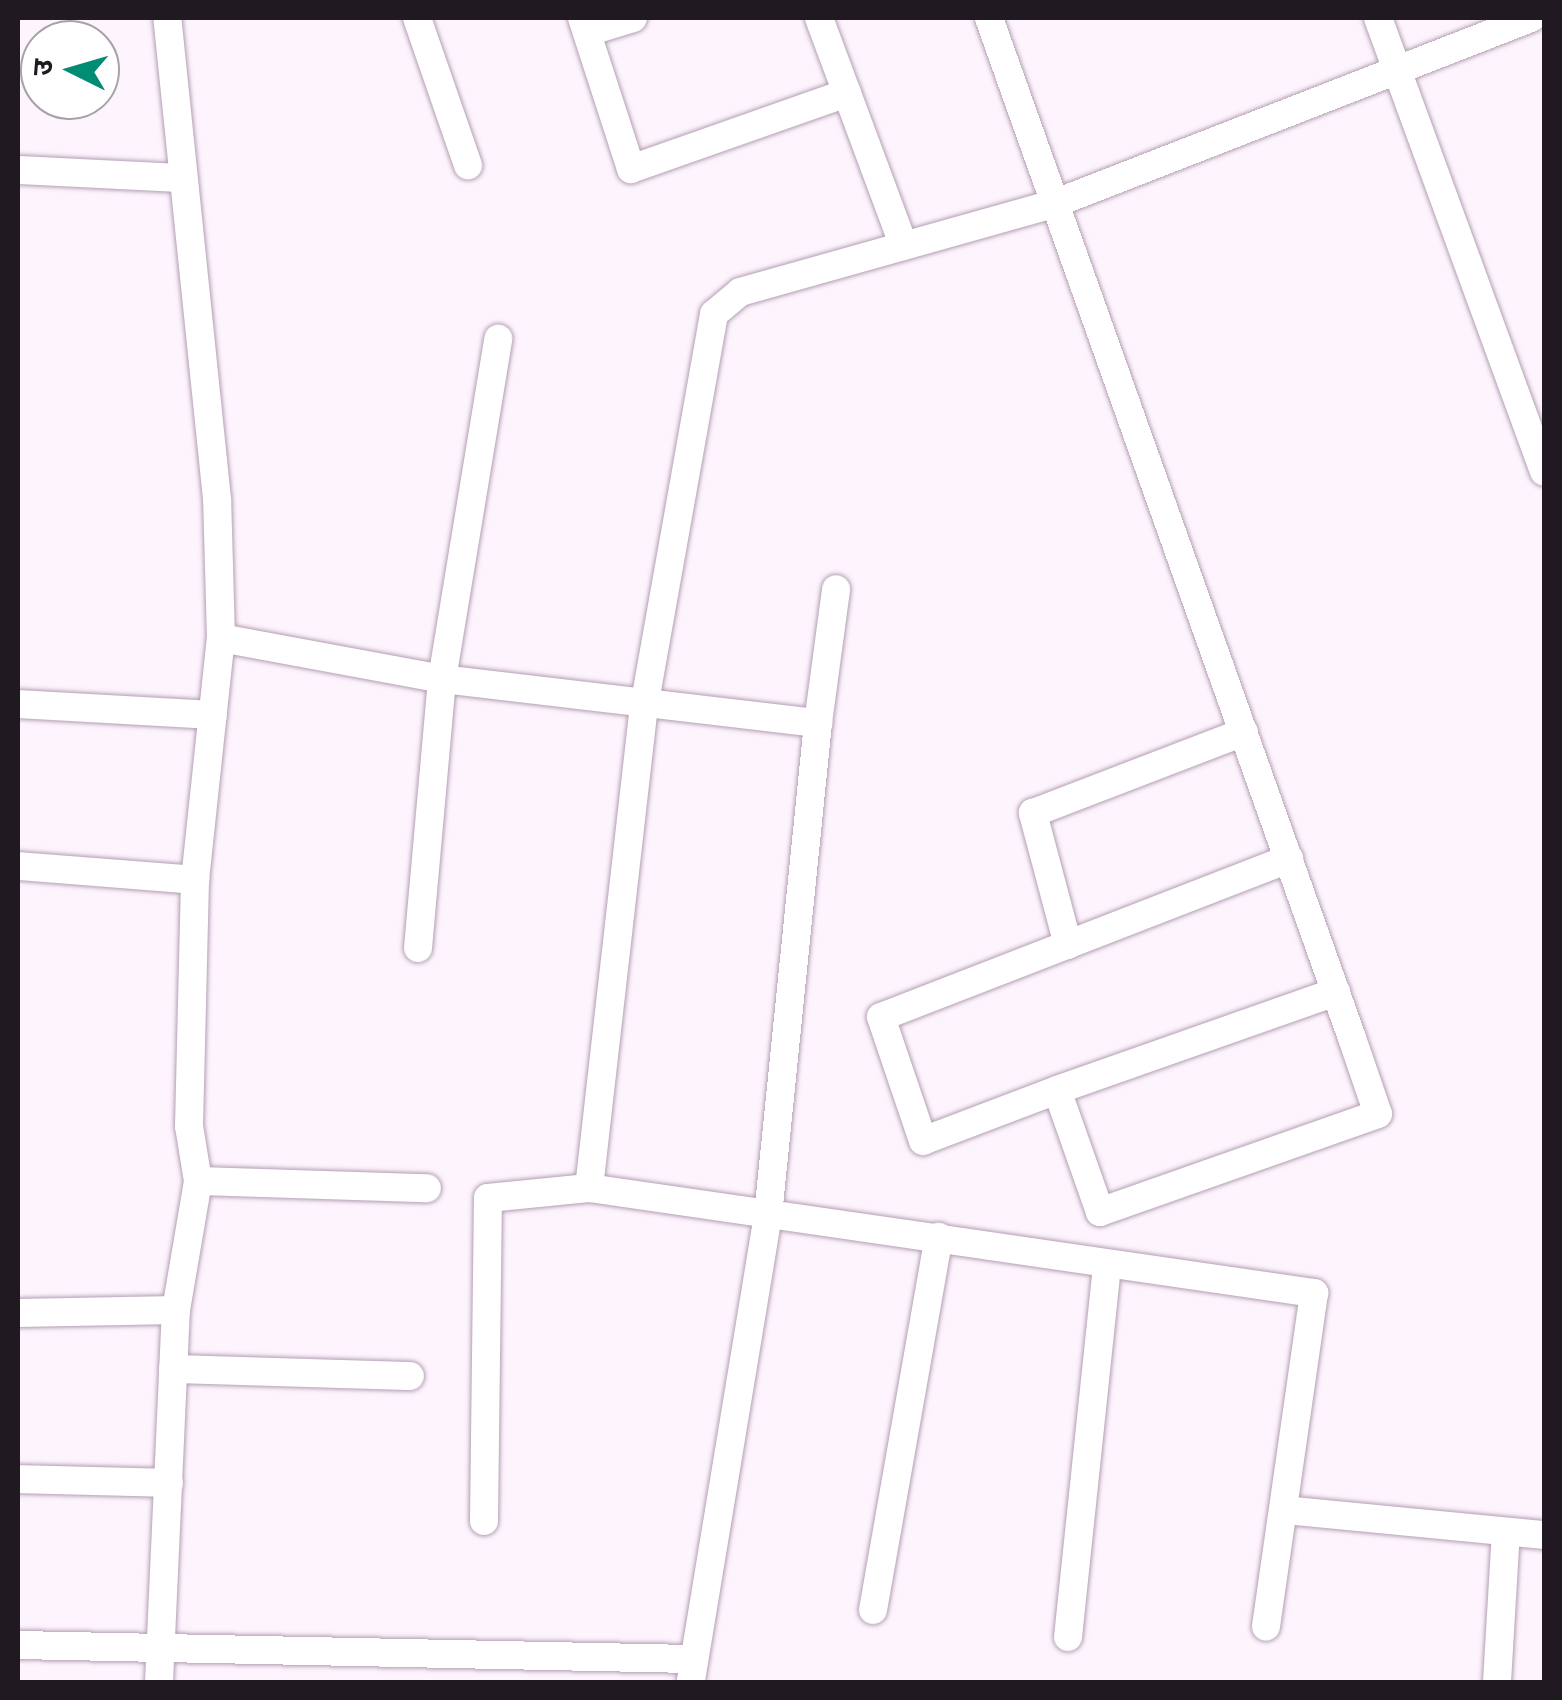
<!DOCTYPE html>
<meta charset="utf-8">
<style>
body{margin:0}
#map{position:relative;width:1562px;height:1700px;overflow:hidden;background:#fdf4fd;font-family:Ubuntu,"Noto Sans Devanagari",sans-serif}
div>[style]{position:absolute}
.roads{filter:drop-shadow(0 0 2px #b49eb4) drop-shadow(0 0 2px #b49eb4)}
.minor>*{height:28px;margin:-14px;padding:0 14px;transform-origin:14px;border-radius:14px;background:#fff}
span{translate:-50% -50%;white-space:nowrap;text-align:center;line-height:1.15;-webkit-text-stroke:10px #fff;paint-order:stroke}
.frame{position:absolute;inset:0;border:20px solid #211921;pointer-events:none}
.north{position:absolute;left:20px;top:20px;width:100px;height:100px;box-sizing:border-box;background:#fff;border:2px solid #a6a3a6;border-radius:50%;rotate:275deg;font-size:28px;font-weight:700;line-height:40px;text-align:center;color:#211921}
.north::after{content:'';display:block;margin:auto;width:35px;height:45px;background:#008c75;clip-path:polygon(50% 0,100% 100%,50% 72%,0 100%)}
</style>
<div id="map">
<div class="roads">
<div class="minor">
<div style="left:417px;top:18px;width:156px;rotate:70.9deg"></div>
<div style="left:582px;top:18px;width:159px;rotate:72deg"></div>
<div style="left:631px;top:169px;width:229px;rotate:-19.4deg"></div>
<div style="left:819px;top:18px;width:243px;rotate:69.6deg"></div>
<div style="left:989px;top:18px;width:1083px;rotate:70.41deg"></div>
<div style="left:1352px;top:1038px;width:80px;rotate:71.1deg"></div>
<div style="left:1378px;top:1114px;width:295px;rotate:160.6deg"></div>
<div style="left:1100px;top:1212px;width:129px;rotate:-109.4deg"></div>
<div style="left:1057px;top:1090px;width:143px;rotate:159.2deg"></div>
<div style="left:923px;top:1141px;width:131px;rotate:-108.7deg"></div>
<div style="left:881px;top:1017px;width:438px;rotate:-21.2deg"></div>
<div style="left:1378px;top:18px;width:483px;rotate:69.9deg"></div>
<div style="left:587px;top:32px;width:48px;rotate:-16.9deg"></div>
<div style="left:18px;top:170px;width:163px;rotate:2.8deg"></div>
<div style="left:221px;top:638px;width:225px;rotate:10.5deg"></div>
<div style="left:442px;top:679px;width:379px;rotate:6.7deg"></div>
<div style="left:818px;top:723px;width:495px;rotate:95.8deg"></div>
<div style="left:768px;top:1215px;width:473px;rotate:99.4deg"></div>
<div style="left:18px;top:704px;width:195px;rotate:3.2deg"></div>
<div style="left:818px;top:723px;width:135px;rotate:-82.3deg"></div>
<div style="left:18px;top:866px;width:178px;rotate:4.5deg"></div>
<div style="left:1068px;top:945px;width:137px;rotate:-104.9deg"></div>
<div style="left:1033px;top:813px;width:226px;rotate:-21deg"></div>
<div style="left:418px;top:948px;width:270px;rotate:-84.9deg"></div>
<div style="left:442px;top:679px;width:345px;rotate:-80.6deg"></div>
<div style="left:1057px;top:1090px;width:296px;rotate:-19.4deg"></div>
<div style="left:198px;top:1181px;width:229px;rotate:1.8deg"></div>
<div style="left:589px;top:1188px;width:484px;rotate:-83.5deg"></div>
<div style="left:644px;top:707px;width:399px;rotate:-79.9deg"></div>
<div style="left:714px;top:314px;width:34px;rotate:-40deg"></div>
<div style="left:740px;top:292px;width:328px;rotate:-15.7deg"></div>
<div style="left:1056px;top:203px;width:510px;rotate:-21.28deg"></div>
<div style="left:18px;top:1313px;width:158px;rotate:-1.1deg"></div>
<div style="left:173px;top:1369px;width:237px;rotate:1.7deg"></div>
<div style="left:18px;top:1479px;width:151px;rotate:1.5deg"></div>
<div style="left:1284px;top:1510px;width:261px;rotate:5.5deg"></div>
<div style="left:484px;top:1521px;width:323px;rotate:-89.3deg"></div>
<div style="left:488px;top:1198px;width:101px;rotate:-5.7deg"></div>
<div style="left:589px;top:1188px;width:733px;rotate:8.24deg"></div>
<div style="left:1314px;top:1293px;width:337px;rotate:98.2deg"></div>
<div style="left:873px;top:1610px;width:379px;rotate:-80deg"></div>
<div style="left:1068px;top:1637px;width:372px;rotate:-84deg"></div>
<div style="left:18px;top:1645px;width:673px;rotate:1.19deg"></div>
<div style="left:159px;top:1682px;width:372px;rotate:-87.4deg"></div>
<div style="left:176px;top:1310px;width:131px;rotate:-80.3deg"></div>
<div style="left:198px;top:1181px;width:56px;rotate:-99.3deg"></div>
<div style="left:189px;top:1126px;width:246px;rotate:-88.6deg"></div>
<div style="left:195px;top:880px;width:243px;rotate:-83.9deg"></div>
<div style="left:221px;top:638px;width:139px;rotate:-91.6deg"></div>
<div style="left:217px;top:499px;width:484px;rotate:-95.9deg"></div>
<div style="left:1497px;top:1682px;width:150px;rotate:-86.6deg"></div>
</div>
</div>
<div class="frame"></div>
<div class="north">उ</div>
</div>
